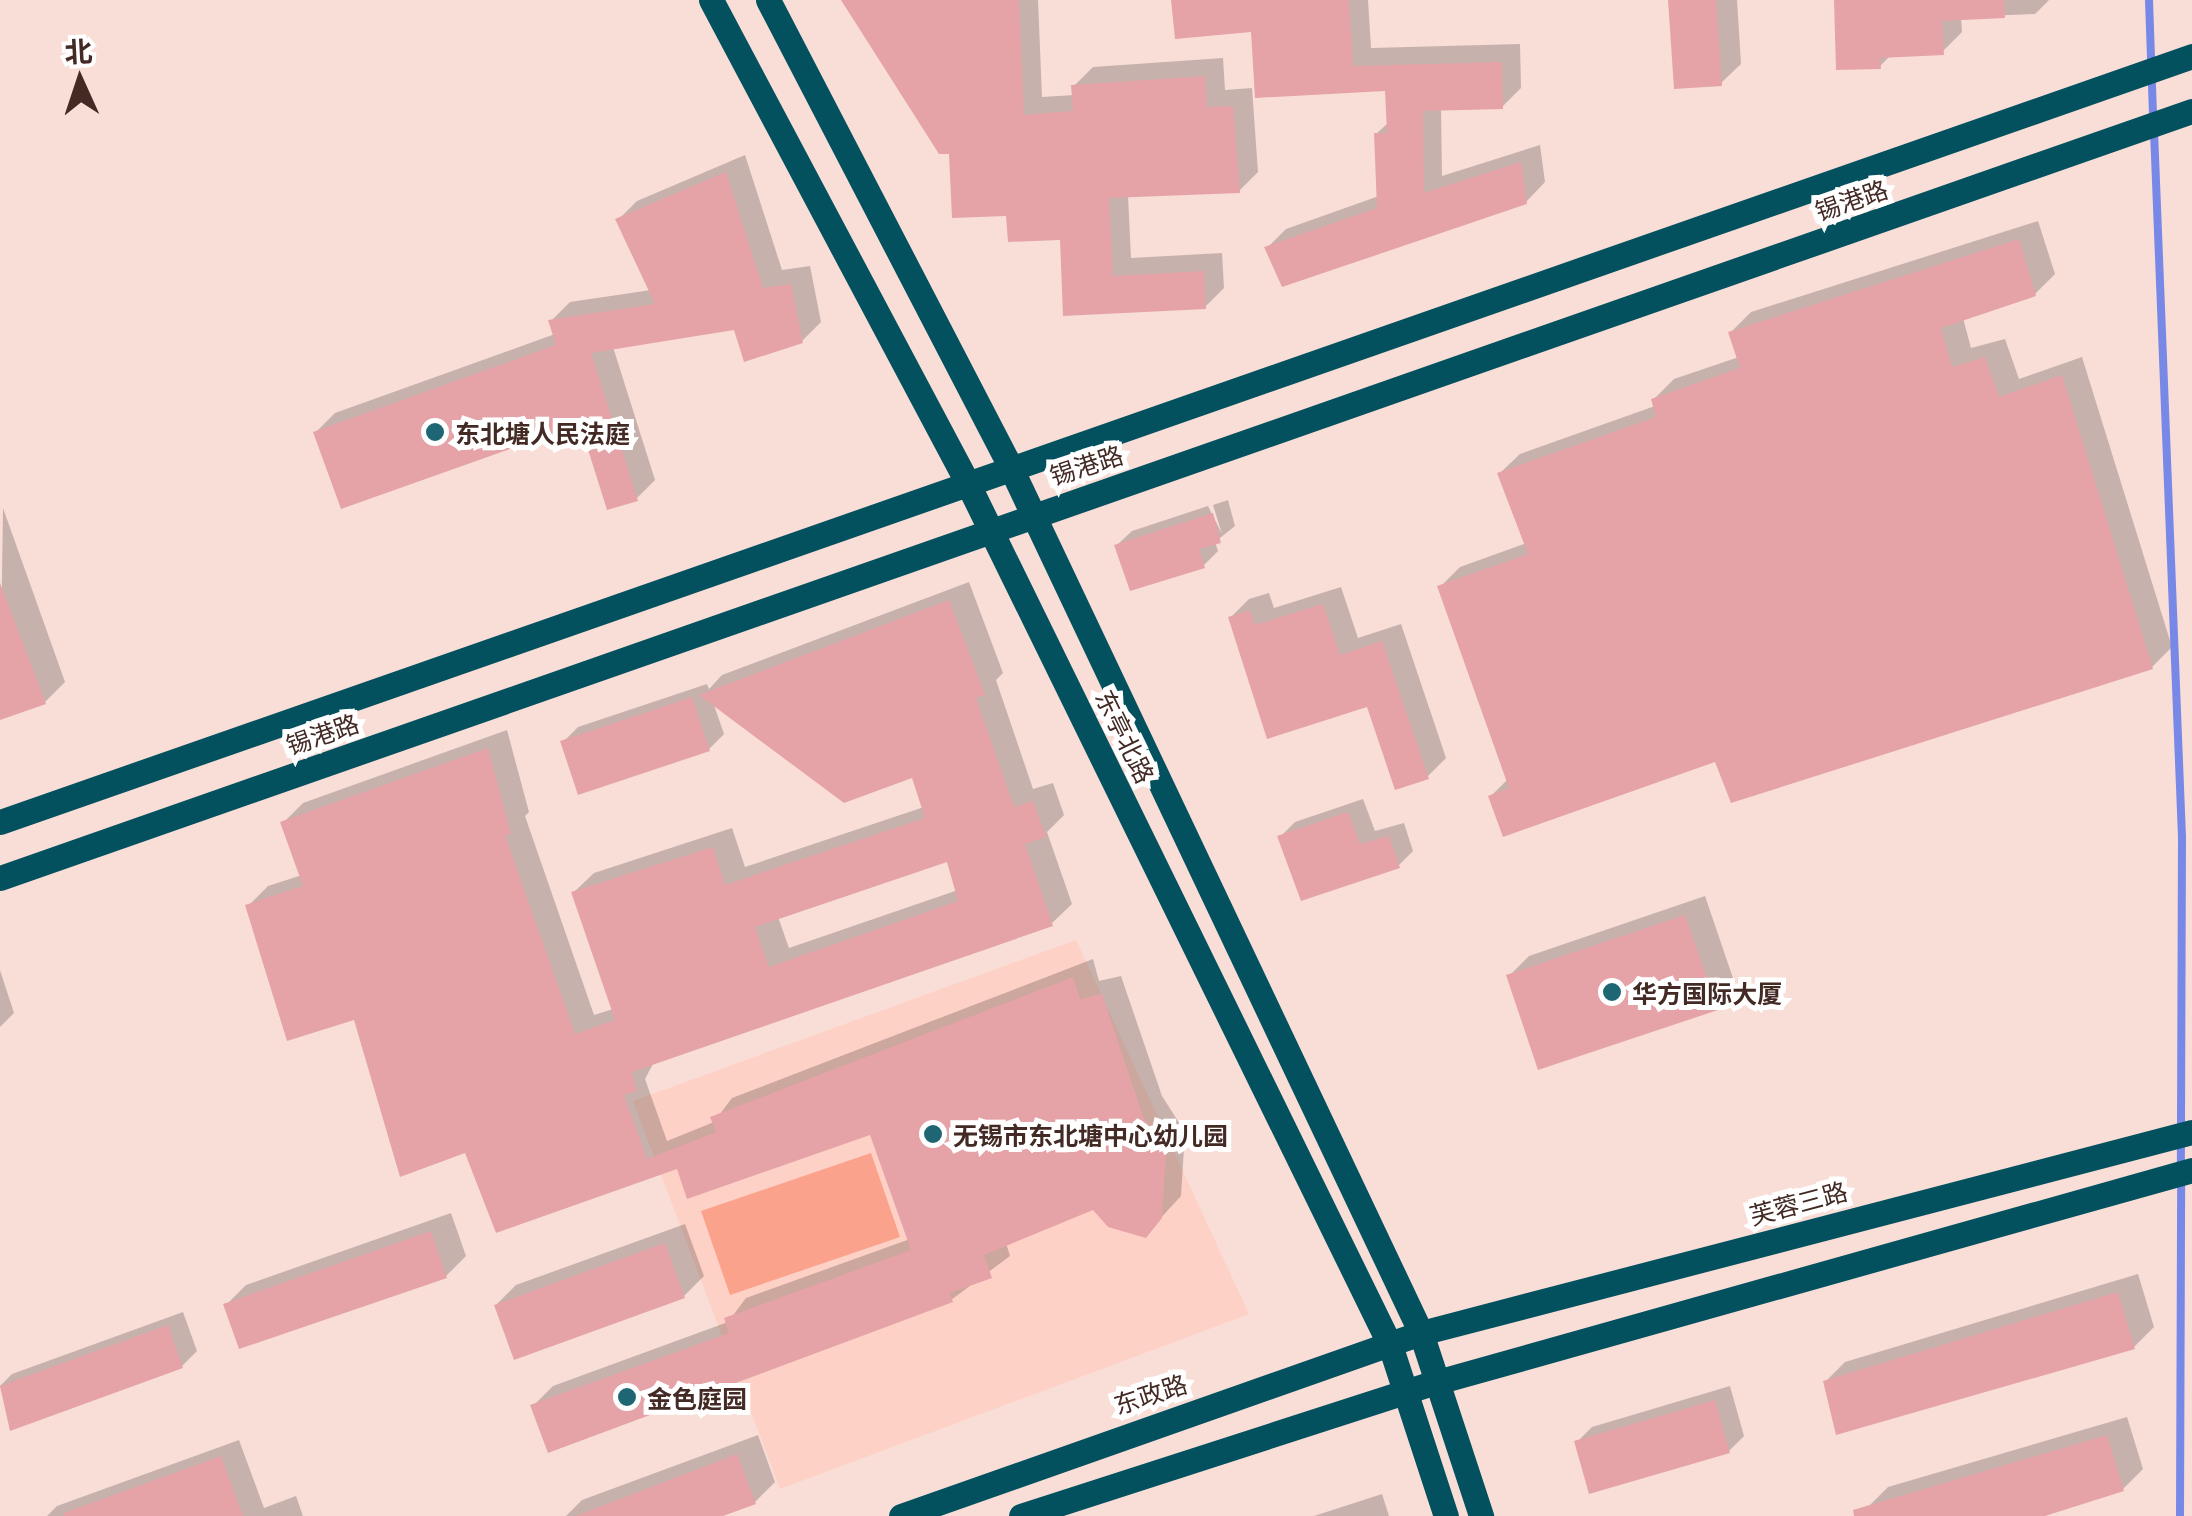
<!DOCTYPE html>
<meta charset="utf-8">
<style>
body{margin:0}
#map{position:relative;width:2192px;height:1516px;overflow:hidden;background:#f9ded7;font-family:Georgia,"Noto Sans SC",serif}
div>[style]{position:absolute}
.built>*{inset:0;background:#fed1c6}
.green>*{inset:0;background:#fba28c}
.shadow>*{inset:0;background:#0003}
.stream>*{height:8px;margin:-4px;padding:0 4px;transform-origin:4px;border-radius:4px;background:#7888e7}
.building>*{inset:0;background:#e5a3a7}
.major>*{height:25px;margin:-12.5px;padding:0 12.5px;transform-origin:12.5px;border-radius:12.5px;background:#03505e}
.dots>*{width:28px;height:28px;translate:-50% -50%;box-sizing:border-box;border:5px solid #fff;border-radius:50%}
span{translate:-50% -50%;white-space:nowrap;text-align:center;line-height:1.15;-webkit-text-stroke:10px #fff;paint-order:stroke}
.street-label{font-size:25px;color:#432a24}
.poi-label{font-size:25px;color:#432a24;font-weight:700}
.left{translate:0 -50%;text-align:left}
.north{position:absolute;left:30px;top:30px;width:100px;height:100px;-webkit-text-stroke:8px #fff;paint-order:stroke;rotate:357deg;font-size:28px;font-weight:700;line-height:40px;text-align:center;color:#432a24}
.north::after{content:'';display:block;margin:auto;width:35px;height:45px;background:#432a24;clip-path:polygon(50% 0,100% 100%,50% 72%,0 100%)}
</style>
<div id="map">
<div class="built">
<div style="clip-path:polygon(1076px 940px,1249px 1314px,780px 1489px,633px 1101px)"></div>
</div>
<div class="green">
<div style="clip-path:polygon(871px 1153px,900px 1237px,730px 1295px,701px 1211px)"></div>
</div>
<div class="shadow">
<div style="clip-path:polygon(843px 0,1038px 0,1042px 97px,1075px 95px,1074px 86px,1093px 67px,1223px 58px,1225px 90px,1252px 88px,1258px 172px,1239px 191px,1128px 195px,1131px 258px,1222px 253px,1224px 288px,1205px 307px,1065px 313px,1062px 237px,1009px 213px,951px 151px)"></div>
<div style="clip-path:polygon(1174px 0,1368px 0,1371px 48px,1520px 44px,1521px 88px,1502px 107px,1441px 108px,1442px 176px,1540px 145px,1545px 182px,1526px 202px,1267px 248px,1286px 229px,1379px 196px,1376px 134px,1389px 122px,1388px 88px)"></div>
<div style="clip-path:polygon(1671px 0,1737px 0,1741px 64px,1721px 83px)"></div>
<div style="clip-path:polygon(1837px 0,2049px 0,2035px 14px,1961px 17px,1962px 32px,1942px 52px,1891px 55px,1880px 66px)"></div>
<div style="clip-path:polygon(745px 155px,782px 270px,810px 266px,821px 322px,802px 341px,736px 328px,613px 347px,655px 480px,636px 499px,582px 421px,316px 432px,335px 413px,555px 334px,551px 321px,570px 302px,651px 290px,618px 220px,637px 201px)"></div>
<div style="clip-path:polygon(2038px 221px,2055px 274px,2035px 294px,1963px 318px,1971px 348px,2005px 339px,2019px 379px,2082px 357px,2172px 647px,2152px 667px,1716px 759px,1491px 796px,1509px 778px,1440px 587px,1460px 567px,1527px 543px,1500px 473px,1520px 454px,1655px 406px,1654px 399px,1674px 379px,1739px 357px,1731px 332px,1751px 312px)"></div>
<div style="clip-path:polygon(1228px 500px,1235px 526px,1215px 542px,1218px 551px,1203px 566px,1117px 545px,1132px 531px,1208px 506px,1222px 534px,1213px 505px)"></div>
<div style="clip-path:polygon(3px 508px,65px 682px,45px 702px,0 709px)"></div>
<div style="clip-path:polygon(evenodd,969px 582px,1003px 673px,996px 680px,1033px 789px,1053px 783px,1064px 815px,1047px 832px,1072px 904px,1052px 923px,654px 1062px,645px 1079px,667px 1141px,714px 1122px,732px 1098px,1093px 959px,1099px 981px,1121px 976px,1162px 1096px,1185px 1132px,1181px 1196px,1145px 1235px,1094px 1207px,1006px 1243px,1010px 1256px,951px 1300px,533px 1406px,553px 1386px,728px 1322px,746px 1298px,910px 1239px,871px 1132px,678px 1166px,467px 1150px,355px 1017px,248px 906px,268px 886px,302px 875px,283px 823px,303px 803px,507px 730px,529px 812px,525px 816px,594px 1015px,613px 1009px,574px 892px,594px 873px,732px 828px,745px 867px,924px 807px,914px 774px,713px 702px,724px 734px,709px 749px,563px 742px,578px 727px,707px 684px,709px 689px,722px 675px,969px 582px,948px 859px,958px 890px,789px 948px,778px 917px,948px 859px)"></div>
<div style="clip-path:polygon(1341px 587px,1358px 638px,1401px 624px,1446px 758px,1427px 777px,1368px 704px,1230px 618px,1249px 599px,1269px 593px,1274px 608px)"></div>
<div style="clip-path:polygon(1363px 799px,1375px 831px,1404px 823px,1413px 851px,1398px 866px,1280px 837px,1295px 822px)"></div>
<div style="clip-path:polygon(1705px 896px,1736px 987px,1716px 1007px,1509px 976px,1529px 956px)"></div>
<div style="clip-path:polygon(0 970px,14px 1013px,0 1027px)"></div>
<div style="clip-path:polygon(451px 1213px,466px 1256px,446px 1276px,226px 1305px,246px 1285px)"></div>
<div style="clip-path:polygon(685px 1224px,704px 1276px,684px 1296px,496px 1305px,516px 1285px)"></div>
<div style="clip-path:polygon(2138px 1274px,2154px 1327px,2134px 1347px,1825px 1382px,1845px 1362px)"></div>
<div style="clip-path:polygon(183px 1312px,197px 1351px,182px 1366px,12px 1428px,0 1386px,12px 1374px)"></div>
<div style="clip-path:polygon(1730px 1386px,1744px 1436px,1729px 1451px,1577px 1442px,1592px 1427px)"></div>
<div style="clip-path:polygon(2127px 1417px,2143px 1469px,2123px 1489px,2036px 1516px,1871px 1516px,1868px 1507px,1888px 1487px)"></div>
<div style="clip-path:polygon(758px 1435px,775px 1482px,755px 1502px,716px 1516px,566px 1516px,582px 1500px)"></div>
<div style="clip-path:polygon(239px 1440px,264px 1508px,296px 1496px,303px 1516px,47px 1516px,57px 1506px)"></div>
<div style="clip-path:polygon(1382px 1494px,1389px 1516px,1314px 1516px)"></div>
</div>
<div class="stream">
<div style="left:2149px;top:0;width:117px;rotate:88deg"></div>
<div style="left:2154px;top:131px;width:707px;rotate:87.73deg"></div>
<div style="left:2182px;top:837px;width:330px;rotate:90.2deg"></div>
<div style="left:2180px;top:1516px;width:335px;rotate:-89.8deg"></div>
</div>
<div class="building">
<div style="clip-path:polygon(841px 0,1019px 0,1024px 115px,1073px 111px,1071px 85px,1205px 76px,1207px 107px,1233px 106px,1240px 193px,1109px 198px,1113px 276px,1204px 271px,1206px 309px,1063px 316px,1060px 240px,1008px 242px,1006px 216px,952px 218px,949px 154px,939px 154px)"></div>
<div style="clip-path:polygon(1171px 0,1349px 0,1353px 66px,1502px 62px,1503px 109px,1423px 111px,1424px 193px,1521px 162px,1527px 204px,1282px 287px,1264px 247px,1377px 208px,1374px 133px,1387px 133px,1385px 91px,1255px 98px,1251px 32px,1175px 39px)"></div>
<div style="clip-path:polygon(1668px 0,1716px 0,1722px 86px,1674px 89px)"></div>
<div style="clip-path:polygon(1834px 0,2004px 0,2005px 18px,1942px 21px,1944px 55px,1880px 58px,1881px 69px,1836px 70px)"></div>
<div style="clip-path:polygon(726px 172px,763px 288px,791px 284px,803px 343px,744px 362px,734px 330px,591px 353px,638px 501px,607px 510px,580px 424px,341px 509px,313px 432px,556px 345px,548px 320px,655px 304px,615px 219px)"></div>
<div style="clip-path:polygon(2019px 239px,2036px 296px,1941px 328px,1952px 367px,1985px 357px,1999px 397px,2062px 375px,2153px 669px,1731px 803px,1715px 762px,1503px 837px,1488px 796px,1509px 788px,1437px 586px,1528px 554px,1497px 473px,1656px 417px,1651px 399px,1740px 368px,1728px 332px)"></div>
<div style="clip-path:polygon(1213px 513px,1221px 543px,1199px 549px,1205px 568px,1130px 591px,1114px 545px)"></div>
<div style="clip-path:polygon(0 583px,46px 704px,0 720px)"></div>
<div style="clip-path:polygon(evenodd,949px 600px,985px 695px,976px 698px,1014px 807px,1033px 801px,1046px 837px,1025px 844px,1053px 926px,632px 1072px,637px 1091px,624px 1095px,647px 1159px,716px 1132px,710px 1117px,1073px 977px,1080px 999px,1102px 994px,1143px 1116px,1166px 1152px,1162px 1218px,1146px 1238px,1108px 1227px,1093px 1210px,984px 1255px,992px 1278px,950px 1293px,953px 1302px,548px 1453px,530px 1405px,729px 1333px,724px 1318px,911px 1250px,870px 1135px,687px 1199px,677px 1169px,496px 1233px,465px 1153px,400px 1177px,354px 1020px,287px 1041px,245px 905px,303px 886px,280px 822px,488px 748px,511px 834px,505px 835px,575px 1034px,615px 1020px,571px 892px,713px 847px,725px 885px,925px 818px,912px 778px,844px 803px,699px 695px,949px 600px,947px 862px,958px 901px,769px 967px,755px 927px,947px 862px)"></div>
<div style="clip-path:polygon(1323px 604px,1340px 655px,1382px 641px,1429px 779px,1395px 790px,1367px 707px,1267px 739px,1228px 617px,1250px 610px,1255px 625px)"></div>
<div style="clip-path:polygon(692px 697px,710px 751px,578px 795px,560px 741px)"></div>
<div style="clip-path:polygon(1348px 812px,1360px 844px,1389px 836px,1400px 868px,1301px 901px,1277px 836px)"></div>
<div style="clip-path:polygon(1685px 915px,1718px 1010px,1538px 1070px,1506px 975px)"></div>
<div style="clip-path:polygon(431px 1231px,447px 1278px,239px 1349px,223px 1304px)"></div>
<div style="clip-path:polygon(665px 1243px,685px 1298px,514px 1360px,494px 1305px)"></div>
<div style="clip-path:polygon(2118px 1292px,2135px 1349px,1836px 1435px,1823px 1381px)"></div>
<div style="clip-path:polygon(168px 1325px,183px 1368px,10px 1431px,0 1386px)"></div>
<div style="clip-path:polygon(1715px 1400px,1730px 1453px,1589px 1494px,1574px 1441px)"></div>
<div style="clip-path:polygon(2107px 1435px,2124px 1491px,2045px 1516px,1854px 1516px,1853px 1510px)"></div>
<div style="clip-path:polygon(737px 1454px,756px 1504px,723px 1516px,576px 1516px)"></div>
<div style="clip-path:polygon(221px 1456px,243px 1516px,64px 1516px,64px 1513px)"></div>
</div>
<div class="major">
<div style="left:711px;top:0;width:546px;rotate:62.03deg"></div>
<div style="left:967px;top:482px;width:961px;rotate:63.89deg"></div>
<div style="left:1390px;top:1345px;width:180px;rotate:71.9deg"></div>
<div style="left:768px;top:0;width:525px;rotate:62.56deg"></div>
<div style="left:1010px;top:466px;width:959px;rotate:64.64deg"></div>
<div style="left:1421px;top:1333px;width:193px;rotate:71.8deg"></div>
<div style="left:0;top:822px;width:2322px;rotate:-19.26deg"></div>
<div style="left:0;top:878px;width:2322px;rotate:-19.29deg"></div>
<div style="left:901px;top:1516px;width:551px;rotate:-19.39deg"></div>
<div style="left:1421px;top:1333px;width:797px;rotate:-14.61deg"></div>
<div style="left:1021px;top:1516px;width:437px;rotate:-17.9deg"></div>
<div style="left:1437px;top:1382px;width:784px;rotate:-15.68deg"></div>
</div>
<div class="dots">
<div style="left:435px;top:432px;background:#1f6675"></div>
<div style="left:1612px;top:992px;background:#1f6675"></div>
<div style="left:933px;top:1134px;background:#1f6675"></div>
<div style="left:627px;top:1397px;background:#1f6675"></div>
</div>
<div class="street-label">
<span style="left:1851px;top:199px;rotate:-19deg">锡港路</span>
<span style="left:1086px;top:464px;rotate:-18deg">锡港路</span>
<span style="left:322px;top:733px;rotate:-19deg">锡港路</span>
<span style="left:1126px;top:736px;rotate:64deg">东亭北路</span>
<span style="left:1798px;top:1202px;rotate:-15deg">芙蓉三路</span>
<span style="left:1150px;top:1393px;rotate:-18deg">东政路</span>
</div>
<div class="poi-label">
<span class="left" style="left:455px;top:432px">东北塘人民法庭</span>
<span class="left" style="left:1632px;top:992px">华方国际大厦</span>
<span class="left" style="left:953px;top:1134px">无锡市东北塘中心幼儿园</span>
<span class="left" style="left:647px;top:1397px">金色庭园</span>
</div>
<div class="north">北</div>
</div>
